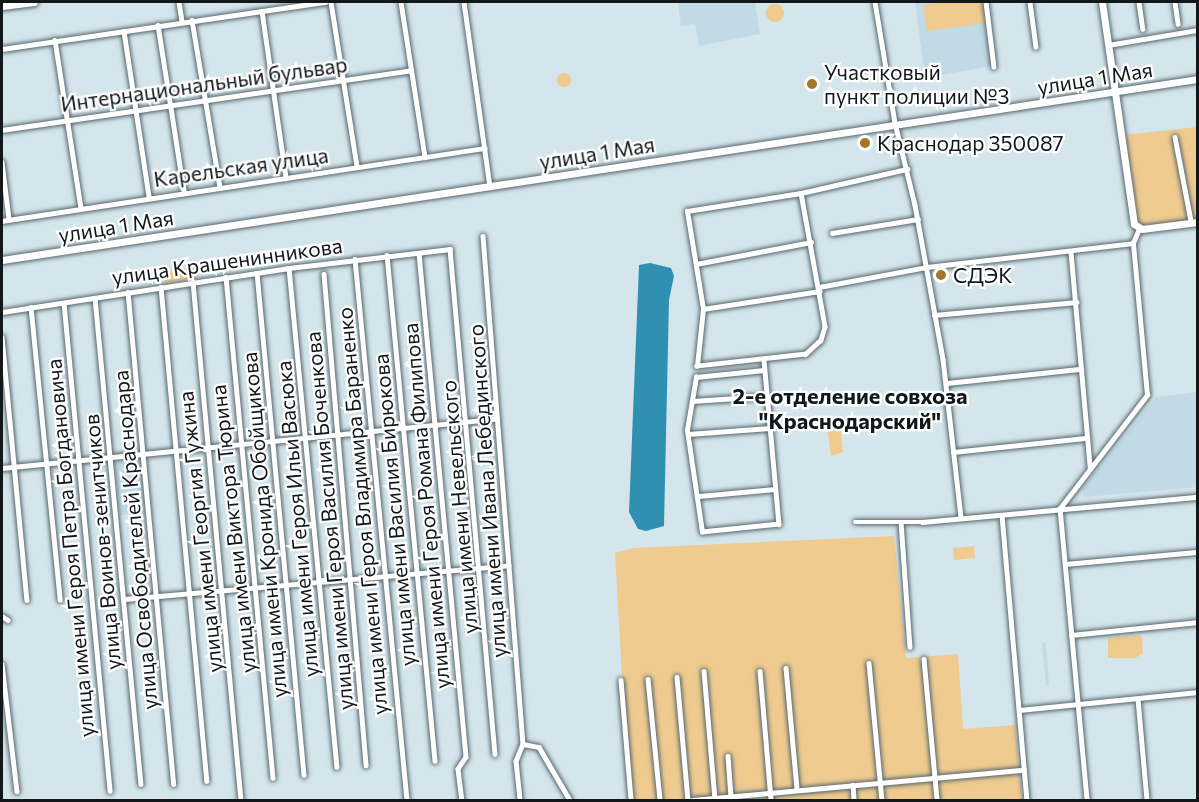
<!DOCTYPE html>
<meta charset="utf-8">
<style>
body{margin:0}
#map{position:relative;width:1199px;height:802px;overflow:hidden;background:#d4e5ec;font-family:Commissioner,sans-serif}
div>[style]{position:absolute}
.built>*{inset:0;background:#c1dae5}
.green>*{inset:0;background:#efcb90}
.round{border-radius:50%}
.water>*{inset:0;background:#2f90b2}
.roads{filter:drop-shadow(0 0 2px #58676d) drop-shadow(0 0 2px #58676d)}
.street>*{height:4.5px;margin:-2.25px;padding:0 2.25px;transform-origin:2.25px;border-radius:2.25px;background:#fff}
.secondary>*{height:7px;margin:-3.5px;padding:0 3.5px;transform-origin:3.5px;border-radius:3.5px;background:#fff}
.dots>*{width:16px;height:16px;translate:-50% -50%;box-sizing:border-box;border:3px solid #fff;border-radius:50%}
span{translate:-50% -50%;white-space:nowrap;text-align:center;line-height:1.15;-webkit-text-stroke:4.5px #fff;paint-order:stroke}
.poi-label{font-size:21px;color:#12181a}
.left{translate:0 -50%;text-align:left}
.street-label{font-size:21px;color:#12181a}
.neighbourhood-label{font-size:22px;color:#12181a;font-weight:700}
.frame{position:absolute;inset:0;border:3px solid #12181a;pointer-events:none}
</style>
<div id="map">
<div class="built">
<div style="clip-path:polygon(755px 2px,760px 34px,699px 46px,695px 24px,681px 26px,678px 3px)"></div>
<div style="clip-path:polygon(915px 2px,984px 2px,991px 66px,925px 78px)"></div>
<div style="clip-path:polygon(1197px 392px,1197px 487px,1084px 497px,1082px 489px,1156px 397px)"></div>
<div style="clip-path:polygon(142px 461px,146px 513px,120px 515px,115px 463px)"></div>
<div style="clip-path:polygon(1042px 643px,1046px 643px,1049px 685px,1046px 686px)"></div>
</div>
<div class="green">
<div style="clip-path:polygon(948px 2px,983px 2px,986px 23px,927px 31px,923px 5px)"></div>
<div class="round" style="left:766px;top:4px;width:18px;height:18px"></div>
<div class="round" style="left:557px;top:73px;width:14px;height:14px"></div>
<div style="clip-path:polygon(1197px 127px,1197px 219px,1142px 228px,1135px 223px,1124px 135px)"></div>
<div style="clip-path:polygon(197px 267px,198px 278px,165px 283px,163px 272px)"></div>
<div style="clip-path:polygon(840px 426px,843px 452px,831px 456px,828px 432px)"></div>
<div style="clip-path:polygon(894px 536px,906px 658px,958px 654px,963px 729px,1015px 725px,1022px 800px,629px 800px,615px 553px,634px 548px)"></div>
<div style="clip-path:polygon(974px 546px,975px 558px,954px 560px,953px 548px)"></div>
<div style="clip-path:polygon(1139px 635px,1142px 637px,1143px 653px,1135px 658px,1108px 658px,1108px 638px)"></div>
</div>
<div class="water">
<div style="clip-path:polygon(650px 263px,671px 268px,674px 276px,669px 300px,664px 526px,646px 531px,638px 529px,629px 512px,639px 265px)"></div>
</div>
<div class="roads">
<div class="street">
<div style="left:179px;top:2px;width:19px;rotate:81deg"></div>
<div style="left:331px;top:2px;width:167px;rotate:81deg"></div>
<div style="left:401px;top:2px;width:157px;rotate:81.2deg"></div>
<div style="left:464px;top:2px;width:186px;rotate:82deg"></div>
<div style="left:875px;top:2px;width:123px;rotate:80.6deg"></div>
<div style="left:895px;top:123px;width:84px;rotate:76.3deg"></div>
<div style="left:915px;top:205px;width:157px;rotate:79.7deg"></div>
<div style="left:943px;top:359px;width:160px;rotate:83.5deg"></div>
<div style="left:986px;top:2px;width:65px;rotate:83deg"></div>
<div style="left:1030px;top:2px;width:45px;rotate:82.4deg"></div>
<div style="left:1139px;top:2px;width:27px;rotate:82deg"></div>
<div style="left:1175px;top:2px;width:22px;rotate:82deg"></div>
<div style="left:262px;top:11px;width:169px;rotate:81.8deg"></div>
<div style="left:192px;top:20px;width:169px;rotate:80.5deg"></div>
<div style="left:158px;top:25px;width:168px;rotate:81.1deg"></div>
<div style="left:124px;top:31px;width:167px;rotate:81.4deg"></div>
<div style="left:55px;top:40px;width:170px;rotate:81.2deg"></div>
<div style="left:1108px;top:45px;width:91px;rotate:-9.5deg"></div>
<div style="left:2px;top:49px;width:327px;rotate:-8.3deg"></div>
<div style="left:2px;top:130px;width:413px;rotate:-8.3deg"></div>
<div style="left:1175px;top:137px;width:86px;rotate:79.2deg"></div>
<div style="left:2px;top:162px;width:57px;rotate:83deg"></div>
<div style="left:801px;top:193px;width:136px;rotate:79.8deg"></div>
<div style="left:825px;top:327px;width:14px;rotate:107deg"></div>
<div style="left:821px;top:340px;width:21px;rotate:137deg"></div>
<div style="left:806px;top:354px;width:110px;rotate:173.7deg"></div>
<div style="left:697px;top:366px;width:57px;rotate:-84deg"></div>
<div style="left:703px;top:309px;width:99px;rotate:-99.3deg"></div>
<div style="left:687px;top:211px;width:115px;rotate:-9deg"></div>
<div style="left:801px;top:193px;width:109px;rotate:-12.8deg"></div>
<div style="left:2px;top:221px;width:488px;rotate:-8.6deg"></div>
<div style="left:832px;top:233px;width:87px;rotate:-9.2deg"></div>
<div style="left:483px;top:236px;width:510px;rotate:85.5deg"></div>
<div style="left:523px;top:744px;width:18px;rotate:112deg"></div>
<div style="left:516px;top:761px;width:39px;rotate:84deg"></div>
<div style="left:1071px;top:252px;width:216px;rotate:84.9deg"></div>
<div style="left:419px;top:253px;width:506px;rotate:84.67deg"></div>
<div style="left:466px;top:757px;width:14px;rotate:124deg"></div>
<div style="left:458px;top:769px;width:31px;rotate:83deg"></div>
<div style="left:387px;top:255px;width:508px;rotate:84.58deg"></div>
<div style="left:355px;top:259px;width:543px;rotate:84.51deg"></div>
<div style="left:696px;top:264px;width:117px;rotate:-10.8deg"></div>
<div style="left:289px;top:268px;width:501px;rotate:84.51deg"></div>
<div style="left:257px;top:273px;width:504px;rotate:84.65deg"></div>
<div style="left:324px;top:274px;width:493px;rotate:85.1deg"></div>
<div style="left:226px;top:277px;width:503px;rotate:84.64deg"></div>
<div style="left:193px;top:282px;width:520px;rotate:84.71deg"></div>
<div style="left:161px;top:287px;width:496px;rotate:84.7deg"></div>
<div style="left:819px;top:287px;width:110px;rotate:-10.5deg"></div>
<div style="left:927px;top:267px;width:207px;rotate:-6.6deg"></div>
<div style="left:128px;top:292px;width:494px;rotate:84.7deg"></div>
<div style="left:95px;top:298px;width:488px;rotate:84.6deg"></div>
<div style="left:64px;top:303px;width:490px;rotate:84.6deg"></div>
<div style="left:31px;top:307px;width:294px;rotate:84.3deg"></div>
<div style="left:703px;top:309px;width:118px;rotate:-8.7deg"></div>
<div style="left:2px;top:312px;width:290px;rotate:-8.7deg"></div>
<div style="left:289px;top:268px;width:162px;rotate:-6.7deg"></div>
<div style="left:450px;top:249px;width:507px;rotate:84.91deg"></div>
<div style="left:934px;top:315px;width:143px;rotate:-5.2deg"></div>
<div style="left:2px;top:337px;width:264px;rotate:84.6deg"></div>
<div style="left:764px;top:360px;width:165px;rotate:84.8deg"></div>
<div style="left:779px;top:524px;width:77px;rotate:174.1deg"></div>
<div style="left:702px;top:532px;width:103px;rotate:-98.4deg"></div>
<div style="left:687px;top:430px;width:54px;rotate:-80.4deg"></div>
<div style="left:696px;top:377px;width:68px;rotate:-5.9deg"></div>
<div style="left:947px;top:383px;width:135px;rotate:-6deg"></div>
<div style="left:692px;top:401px;width:75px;rotate:-3.8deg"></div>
<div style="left:688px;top:434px;width:82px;rotate:-4.2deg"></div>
<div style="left:953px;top:452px;width:135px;rotate:-6deg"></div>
<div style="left:2px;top:468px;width:497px;rotate:-5.7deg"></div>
<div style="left:699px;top:496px;width:76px;rotate:-5.3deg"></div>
<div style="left:1060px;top:508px;width:143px;rotate:-52.4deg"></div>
<div style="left:1147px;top:395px;width:153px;rotate:-95.3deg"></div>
<div style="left:1133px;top:243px;width:15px;rotate:-67deg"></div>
<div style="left:1060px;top:508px;width:293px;rotate:84.7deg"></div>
<div style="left:1002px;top:515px;width:286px;rotate:85deg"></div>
<div style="left:855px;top:522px;width:67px"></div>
<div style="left:922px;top:522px;width:277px;rotate:-5.2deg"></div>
<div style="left:901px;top:522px;width:125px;rotate:85.9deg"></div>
<div style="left:1065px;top:564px;width:134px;rotate:-5.2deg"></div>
<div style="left:124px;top:599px;width:386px;rotate:-5deg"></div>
<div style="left:2px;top:616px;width:7px;rotate:34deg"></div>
<div style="left:1071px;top:635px;width:128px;rotate:-5.8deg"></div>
<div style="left:924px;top:659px;width:142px;rotate:84.7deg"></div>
<div style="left:869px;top:663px;width:138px;rotate:84.6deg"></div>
<div style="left:2px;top:664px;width:128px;rotate:83.3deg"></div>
<div style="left:786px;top:668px;width:122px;rotate:84.8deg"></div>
<div style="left:704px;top:671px;width:129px;rotate:85.1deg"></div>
<div style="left:760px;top:671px;width:129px;rotate:85.1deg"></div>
<div style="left:677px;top:677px;width:123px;rotate:84.9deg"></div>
<div style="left:648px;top:679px;width:122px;rotate:84.3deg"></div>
<div style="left:621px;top:680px;width:120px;rotate:85.2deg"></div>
<div style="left:1138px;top:699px;width:101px;rotate:84.9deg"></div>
<div style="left:1019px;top:710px;width:180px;rotate:-5.7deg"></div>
<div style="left:523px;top:744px;width:16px;rotate:11deg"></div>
<div style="left:539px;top:747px;width:61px;rotate:59.7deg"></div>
<div style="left:728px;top:756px;width:41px;rotate:85.8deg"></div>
<div style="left:853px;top:785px;width:15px;rotate:86deg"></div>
<div style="left:692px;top:800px;width:333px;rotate:-5.2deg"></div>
</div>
<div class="secondary">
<div style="left:1102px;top:2px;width:224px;rotate:81.8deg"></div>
<div style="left:1134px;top:224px;width:9px;rotate:32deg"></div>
<div style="left:1142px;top:229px;width:56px;rotate:-7.1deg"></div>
<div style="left:2px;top:6px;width:32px;rotate:-7deg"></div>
<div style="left:2px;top:260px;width:1210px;rotate:-8.61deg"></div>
</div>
</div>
<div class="dots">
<div style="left:812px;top:84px;background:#a27727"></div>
<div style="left:865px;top:143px;background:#a27727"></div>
<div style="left:941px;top:275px;background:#a27727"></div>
</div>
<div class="poi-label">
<span class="left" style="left:824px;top:84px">Участковый<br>пункт полиции №3</span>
<span class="left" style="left:877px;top:143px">Краснодар 350087</span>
<span class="left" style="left:953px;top:275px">СДЭК</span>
</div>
<div class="street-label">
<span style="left:1095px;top:78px;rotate:-9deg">улица 1 Мая</span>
<span style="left:204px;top:84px;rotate:-8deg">Интернациональный бульвар</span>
<span style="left:597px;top:153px;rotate:-9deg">улица 1 Мая</span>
<span style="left:241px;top:167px;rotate:-8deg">Карельская улица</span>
<span style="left:116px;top:226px;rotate:-9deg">улица 1 Мая</span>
<span style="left:227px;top:261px;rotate:-8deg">улица Крашенинникова</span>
<span style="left:487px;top:491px;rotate:-94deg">улица имени Ивана Лебединского</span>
<span style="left:426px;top:506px;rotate:-95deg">улица имени Героя Романа Филипова</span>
<span style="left:459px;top:507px;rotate:-95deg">улица имени Невельского</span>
<span style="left:394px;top:510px;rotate:-95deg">улица имени Василия Бирюкова</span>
<span style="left:362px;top:511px;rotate:-95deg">улица имени Героя Владимира Бараненко</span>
<span style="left:297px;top:519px;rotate:-95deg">улица имени Героя Ильи Васюка</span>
<span style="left:329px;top:521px;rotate:-95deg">улица имени Героя Василия Боченкова</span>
<span style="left:264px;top:525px;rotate:-95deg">улица имени Кронида Обойщикова</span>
<span style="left:233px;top:529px;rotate:-96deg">улица имени Виктора Тюрина</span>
<span style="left:200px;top:532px;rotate:-96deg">улица имени Георгия Гужина</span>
<span style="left:135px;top:540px;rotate:-95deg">улица Освободителей Краснодара</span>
<span style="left:102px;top:542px;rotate:-95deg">улица Воинов-зенитчиков</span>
<span style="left:70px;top:548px;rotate:-95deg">улица имени Героя Петра Богдановича</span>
</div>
<div class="neighbourhood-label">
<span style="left:850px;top:408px">2-е отделение совхоза<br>"Краснодарский"</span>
</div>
<div class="frame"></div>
</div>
